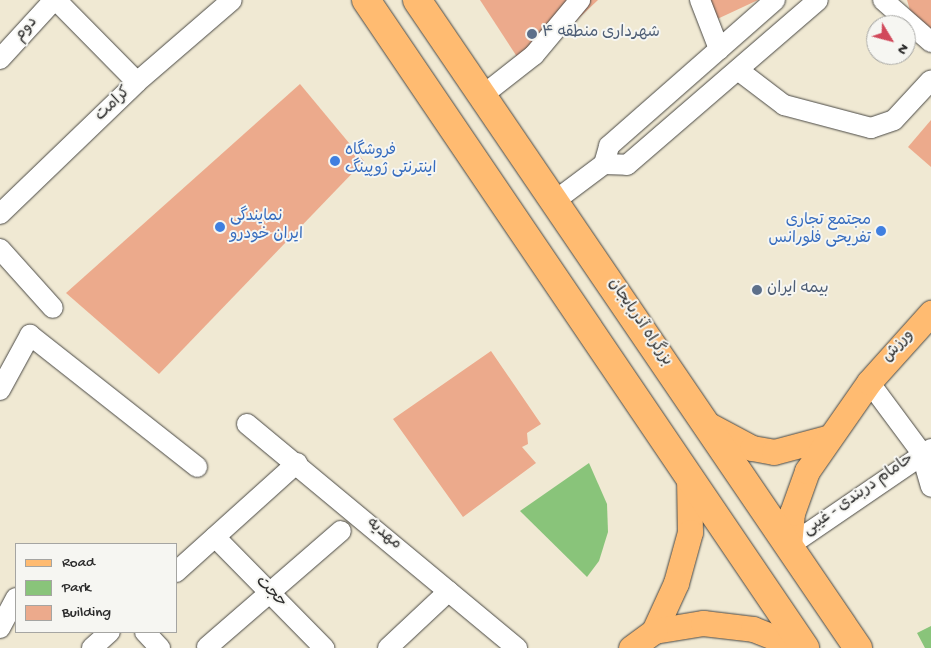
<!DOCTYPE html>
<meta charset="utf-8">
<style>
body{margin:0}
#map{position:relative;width:931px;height:648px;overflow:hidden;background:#f0e9d3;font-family:"Gochi Hand","Playpen Sans Arabic",sans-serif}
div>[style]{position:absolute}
.green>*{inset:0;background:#89c47a}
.building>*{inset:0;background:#ecaa8c}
.roads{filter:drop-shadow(0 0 1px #494844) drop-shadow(0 0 1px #494844)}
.minor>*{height:20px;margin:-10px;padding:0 10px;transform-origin:10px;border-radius:10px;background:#fff}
.major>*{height:25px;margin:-12.5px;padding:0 12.5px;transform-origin:12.5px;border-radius:12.5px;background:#ffbb71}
.highway>*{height:28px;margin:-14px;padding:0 14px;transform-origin:14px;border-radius:14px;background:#ffbb71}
.dots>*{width:14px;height:14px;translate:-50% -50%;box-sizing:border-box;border:2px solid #f6f6f2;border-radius:50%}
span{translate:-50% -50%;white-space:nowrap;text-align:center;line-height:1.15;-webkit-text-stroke:4px #f6f6f2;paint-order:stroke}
.street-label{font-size:16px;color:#2b2b2b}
.service-label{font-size:16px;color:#4e5e75}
.left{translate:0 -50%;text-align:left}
.shop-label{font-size:16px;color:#366cbe}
.right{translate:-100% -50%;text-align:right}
.legend{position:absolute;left:15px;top:543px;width:162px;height:90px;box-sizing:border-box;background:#f6f6f2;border:1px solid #a5a5a2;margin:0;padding:6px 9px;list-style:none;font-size:15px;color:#2b2b2b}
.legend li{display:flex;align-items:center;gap:10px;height:25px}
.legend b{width:25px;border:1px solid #a5a5a2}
.north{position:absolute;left:866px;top:15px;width:50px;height:50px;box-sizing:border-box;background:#f6f6f2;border:1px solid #a5a5a2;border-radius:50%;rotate:127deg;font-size:14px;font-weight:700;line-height:20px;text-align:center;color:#2b2b2b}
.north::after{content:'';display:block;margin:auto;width:18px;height:22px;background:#d1495b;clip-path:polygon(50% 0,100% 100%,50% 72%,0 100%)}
</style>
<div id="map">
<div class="green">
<div style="clip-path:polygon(589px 463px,607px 504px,608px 532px,599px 561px,587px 577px,520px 511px)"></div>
<div style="clip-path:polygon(931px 626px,931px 648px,925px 648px,917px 633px)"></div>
</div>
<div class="building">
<div style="clip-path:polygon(480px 0,598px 0,525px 69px)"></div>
<div style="clip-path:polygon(707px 0,758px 0,713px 21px)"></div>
<div style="clip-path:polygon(907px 0,931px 0,931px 34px,918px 38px)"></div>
<div style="clip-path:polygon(300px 84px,364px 161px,159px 374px,66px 293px)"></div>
<div style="clip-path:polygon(931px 120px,931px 167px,908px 147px)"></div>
<div style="clip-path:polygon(491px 351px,541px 424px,527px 433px,528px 444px,522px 447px,536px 463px,463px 517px,393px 419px)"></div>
</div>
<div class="roads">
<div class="minor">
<div style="left:56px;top:0;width:115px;rotate:45.4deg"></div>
<div style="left:700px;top:0;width:53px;rotate:68.8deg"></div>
<div style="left:883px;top:0;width:64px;rotate:41.2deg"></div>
<div style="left:0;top:59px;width:80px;rotate:-47.5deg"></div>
<div style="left:738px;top:70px;width:58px;rotate:37.3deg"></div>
<div style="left:784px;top:105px;width:90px;rotate:14.8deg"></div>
<div style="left:871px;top:128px;width:24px;rotate:-19deg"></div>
<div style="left:894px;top:120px;width:54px;rotate:-47.2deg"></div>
<div style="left:483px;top:95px;width:65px;rotate:-38.1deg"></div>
<div style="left:534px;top:55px;width:72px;rotate:-50.1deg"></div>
<div style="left:604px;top:164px;width:23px;rotate:2deg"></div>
<div style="left:627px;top:165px;width:252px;rotate:-40.8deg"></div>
<div style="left:556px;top:200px;width:60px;rotate:-36.9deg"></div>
<div style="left:604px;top:164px;width:19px;rotate:-74deg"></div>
<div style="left:609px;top:146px;width:221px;rotate:-41.3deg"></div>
<div style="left:0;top:214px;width:190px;rotate:-43.9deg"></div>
<div style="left:137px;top:82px;width:125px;rotate:-40.8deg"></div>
<div style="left:0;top:249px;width:79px;rotate:48.1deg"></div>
<div style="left:869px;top:382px;width:87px;rotate:53.4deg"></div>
<div style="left:921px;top:452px;width:36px;rotate:74deg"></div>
<div style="left:0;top:390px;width:63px;rotate:-61.4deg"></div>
<div style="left:30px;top:335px;width:213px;rotate:38.3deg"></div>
<div style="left:247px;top:424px;width:351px;rotate:39.7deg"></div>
<div style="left:215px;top:537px;width:156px;rotate:45.5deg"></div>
<div style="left:789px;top:546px;width:172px;rotate:-34.3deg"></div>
<div style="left:176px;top:572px;width:163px;rotate:-42deg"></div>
<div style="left:0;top:628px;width:34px;rotate:-62deg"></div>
<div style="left:145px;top:632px;width:22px;rotate:47deg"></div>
<div style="left:207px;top:647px;width:177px;rotate:-40.9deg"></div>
<div style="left:92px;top:648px;width:24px;rotate:-42deg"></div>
<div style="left:388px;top:648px;width:83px;rotate:-43.1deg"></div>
</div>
<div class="major">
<div style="left:707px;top:424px;width:51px;rotate:28.1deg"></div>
<div style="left:752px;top:448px;width:22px;rotate:10deg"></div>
<div style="left:774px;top:452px;width:58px;rotate:-15deg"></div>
<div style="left:689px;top:476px;width:56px;rotate:89deg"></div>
<div style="left:690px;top:532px;width:53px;rotate:105.4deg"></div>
<div style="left:676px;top:583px;width:53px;rotate:114.6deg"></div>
<div style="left:654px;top:631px;width:50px;rotate:-9.3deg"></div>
<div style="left:703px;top:623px;width:50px;rotate:6.8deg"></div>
<div style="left:753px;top:629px;width:52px;rotate:21.6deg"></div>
<div style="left:789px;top:546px;width:33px;rotate:-85deg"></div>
<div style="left:792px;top:513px;width:45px;rotate:-70.3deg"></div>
<div style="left:807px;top:471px;width:108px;rotate:-55.1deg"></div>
<div style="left:869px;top:382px;width:93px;rotate:-48.1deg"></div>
<div style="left:631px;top:648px;width:29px;rotate:-36deg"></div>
</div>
<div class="highway">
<div style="left:366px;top:0;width:783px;rotate:55.88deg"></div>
<div style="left:417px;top:0;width:784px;rotate:55.76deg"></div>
</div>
</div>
<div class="dots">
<div style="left:532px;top:34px;background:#5c6f8a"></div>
<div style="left:335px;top:161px;background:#3f7fe0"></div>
<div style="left:220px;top:227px;background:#3f7fe0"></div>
<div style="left:881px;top:231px;background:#3f7fe0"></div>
<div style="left:757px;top:290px;background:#5c6f8a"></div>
</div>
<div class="street-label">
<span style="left:27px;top:30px;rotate:-48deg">دوم</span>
<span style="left:114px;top:105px;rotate:-44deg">کرامت</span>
<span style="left:639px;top:323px;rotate:56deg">بزرگراه آذربایجان</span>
<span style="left:899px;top:347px;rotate:-48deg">ورزش</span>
<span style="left:859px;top:496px;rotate:-35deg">حامام دربندی - غیبی</span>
<span style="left:383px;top:535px;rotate:40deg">مهدیه</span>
<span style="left:270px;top:593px;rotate:45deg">حجت</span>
</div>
<div class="service-label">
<span class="left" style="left:542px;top:34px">شهرداری منطقه ۴</span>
<span class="left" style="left:767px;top:290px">بیمه ایران</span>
</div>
<div class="shop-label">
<span class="left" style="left:345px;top:161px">فروشگاه<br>اینترنتی ژوپینگ</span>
<span class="left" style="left:230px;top:227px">نمایندگی<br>ایران خودرو</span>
<span class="right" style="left:871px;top:231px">مجتمع تجاری<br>تفریحی فلورانس</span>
</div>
<ul class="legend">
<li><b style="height:6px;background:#ffbb71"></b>Road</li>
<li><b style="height:14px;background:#89c47a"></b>Park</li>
<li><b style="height:14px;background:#ecaa8c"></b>Building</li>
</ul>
<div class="north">N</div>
</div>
